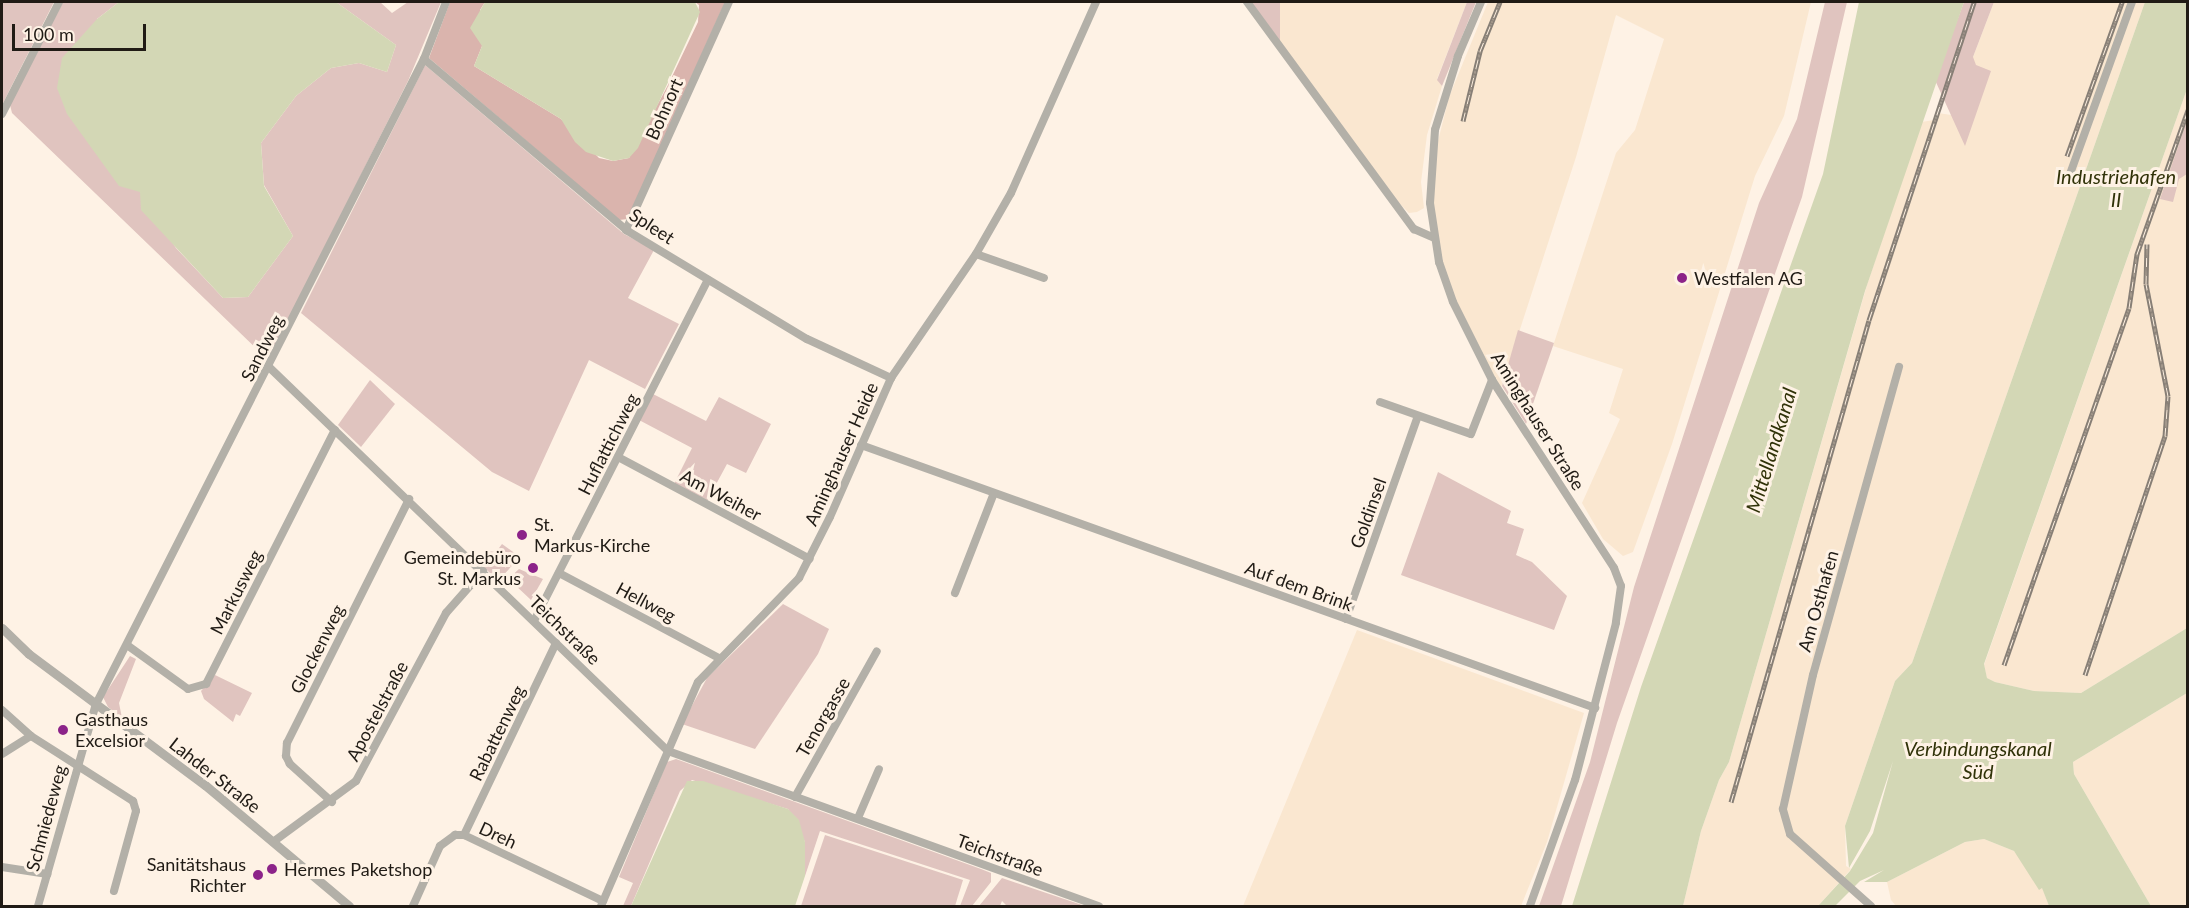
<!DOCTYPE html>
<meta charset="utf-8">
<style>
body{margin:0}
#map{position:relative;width:2189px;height:908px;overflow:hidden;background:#fef2e5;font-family:Lato,sans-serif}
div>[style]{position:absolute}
.built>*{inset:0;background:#fae7d0}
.green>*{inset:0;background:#e0c4bf}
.forest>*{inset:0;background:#dab4ad}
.water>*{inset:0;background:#d3d7b5}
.minor>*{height:8px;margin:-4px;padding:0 4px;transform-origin:4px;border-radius:4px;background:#b3b0a8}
.tertiary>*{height:9px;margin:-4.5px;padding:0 4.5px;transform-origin:4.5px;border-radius:4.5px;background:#b3b0a8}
.rail>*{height:5px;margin-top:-2.5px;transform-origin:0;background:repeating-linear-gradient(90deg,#fef2e5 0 9px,#877f76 0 18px);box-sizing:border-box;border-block:2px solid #877f76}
.dots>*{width:16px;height:16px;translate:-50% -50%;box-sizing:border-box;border:3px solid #fef2e5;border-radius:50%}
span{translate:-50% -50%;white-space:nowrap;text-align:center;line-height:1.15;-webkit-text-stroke:6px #fef2e5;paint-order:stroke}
.street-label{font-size:18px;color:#201b15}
.poi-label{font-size:18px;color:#201b15}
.left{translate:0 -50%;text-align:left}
.right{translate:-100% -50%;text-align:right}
.water-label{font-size:20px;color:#303208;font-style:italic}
.frame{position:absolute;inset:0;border:3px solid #201b15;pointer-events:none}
.scale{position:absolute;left:12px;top:24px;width:134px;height:27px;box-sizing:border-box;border:3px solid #201b15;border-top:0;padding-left:8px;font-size:18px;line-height:21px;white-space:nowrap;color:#201b15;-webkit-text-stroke:4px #fef2e5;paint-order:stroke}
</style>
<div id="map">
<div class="built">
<div style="clip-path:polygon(1280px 2px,1467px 2px,1437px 79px,1442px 86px,1427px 135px,1421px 182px,1424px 208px,1417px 212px,1409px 213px,1399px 203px,1280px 41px)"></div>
<div style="clip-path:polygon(1488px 2px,1811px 2px,1784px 116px,1755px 176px,1672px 444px,1633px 552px,1623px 556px,1603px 539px,1582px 503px,1620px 419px,1609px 413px,1623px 369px,1553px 346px,1616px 153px,1635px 130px,1664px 39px,1616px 15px,1576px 157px,1498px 397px,1437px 261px,1429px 214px,1437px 145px,1449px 97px)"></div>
<div style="clip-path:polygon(1994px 2px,2145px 2px,1912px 663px,1895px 681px,1845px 826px,1846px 866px,1851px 869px,1818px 906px,1683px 906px,1701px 831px,1719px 780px,1729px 762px,1867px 285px,1921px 122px,1935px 120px,1938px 113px,1951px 115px)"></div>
<div style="clip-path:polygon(2187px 89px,2187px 628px,2081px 693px,2034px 691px,1995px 682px,1987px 678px,1984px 665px)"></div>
<div style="clip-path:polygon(1357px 630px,1584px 713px,1547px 842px,1521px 906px,1243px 906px)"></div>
<div style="clip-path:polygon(2187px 693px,2187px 906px,2151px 906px,2074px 774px,2073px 762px)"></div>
<div style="clip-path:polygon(1984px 839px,2014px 851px,2042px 887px,2049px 906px,1896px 906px,1891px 900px,1887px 882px,1965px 842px)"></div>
</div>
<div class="green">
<div style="clip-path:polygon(2px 2px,54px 2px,2px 105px)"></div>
<div style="clip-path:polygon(63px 2px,119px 2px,97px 19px,140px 192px,176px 248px,223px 298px,248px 297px,293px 236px,264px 185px,261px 143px,296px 96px,331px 68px,359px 63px,387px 72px,396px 45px,336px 2px,380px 2px,392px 13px,408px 2px,441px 2px,408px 81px,271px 354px,261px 353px,12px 113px,10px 105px)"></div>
<div style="clip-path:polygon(1251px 2px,1280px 2px,1280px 41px)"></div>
<div style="clip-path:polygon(1467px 2px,1476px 2px,1442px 86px,1437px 80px)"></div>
<div style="clip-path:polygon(1825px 2px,1847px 2px,1802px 197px,1617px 723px,1561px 906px,1539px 906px,1590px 762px,1634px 587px,1759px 203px,1797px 119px)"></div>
<div style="clip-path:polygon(1964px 2px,1994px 2px,1973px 57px,1976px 65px,1991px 71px,1965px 146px,1935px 80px)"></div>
<div style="clip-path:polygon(425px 65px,624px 234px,654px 250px,628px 298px,679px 324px,645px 389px,589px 360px,529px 491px,492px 472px,301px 313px)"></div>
<div style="clip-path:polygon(2187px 121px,2187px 174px,2179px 179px,2173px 202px,2160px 199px)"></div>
<div style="clip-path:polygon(1518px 330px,1554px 343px,1526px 424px,1502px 386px)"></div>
<div style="clip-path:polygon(370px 380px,395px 404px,361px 447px,338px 425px)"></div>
<div style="clip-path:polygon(653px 394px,706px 421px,719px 397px,771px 424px,746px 473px,727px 464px,707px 501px,674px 484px,692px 448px,639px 420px)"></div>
<div style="clip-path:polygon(1438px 472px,1511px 511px,1507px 523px,1524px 529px,1516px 555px,1532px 562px,1567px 596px,1554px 630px,1401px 575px)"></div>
<div style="clip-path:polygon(502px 544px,520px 557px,498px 581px,478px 561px,487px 551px,496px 552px)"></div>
<div style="clip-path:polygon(519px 569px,543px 579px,531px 600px,514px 584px,510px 588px,505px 582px)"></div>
<div style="clip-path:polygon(783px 604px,829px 629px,818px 654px,755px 749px,682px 724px,707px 678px)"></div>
<div style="clip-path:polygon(130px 656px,136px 659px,119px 703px,122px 718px,108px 707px,103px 697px)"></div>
<div style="clip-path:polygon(215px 675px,252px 693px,240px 716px,236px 714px,233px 722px,204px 699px,201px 691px)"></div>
<div style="clip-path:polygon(676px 759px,981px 869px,991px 873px,991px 882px,972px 906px,960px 906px,970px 880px,820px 831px,805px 876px,805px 842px,788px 809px,692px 780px,680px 791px,631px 906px,623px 906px,633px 883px,619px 877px,667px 762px)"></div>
<div style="clip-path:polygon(825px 835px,963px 880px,955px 906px,801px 906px)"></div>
<div style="clip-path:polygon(1002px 878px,1085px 906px,1007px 906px,1002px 901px,1000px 906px,979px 906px)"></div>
</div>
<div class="forest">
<div style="clip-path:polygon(450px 2px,485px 2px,480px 10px,482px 46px,474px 66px,561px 119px,599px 158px,613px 161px,629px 158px,668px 85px,698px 22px,699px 5px,695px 2px,725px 2px,628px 219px,619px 220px,429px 58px)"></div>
</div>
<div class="water">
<div style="clip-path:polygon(119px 2px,336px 2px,396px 45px,387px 72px,359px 63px,331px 68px,296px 96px,261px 143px,264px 186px,293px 236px,248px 297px,223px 298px,141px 210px,140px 192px,119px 186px,67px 114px,57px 88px,62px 58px,97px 19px)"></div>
<div style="clip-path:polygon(485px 2px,695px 2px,700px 12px,638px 148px,629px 158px,613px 161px,586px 152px,575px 142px,561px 119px,474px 66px,482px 46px,470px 28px)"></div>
<div style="clip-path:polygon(1859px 2px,1964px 2px,1865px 291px,1729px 762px,1719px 780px,1701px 831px,1683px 906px,1572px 906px,1641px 687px,1823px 174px)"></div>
<div style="clip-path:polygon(2145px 2px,2187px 2px,2187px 89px,1984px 664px,1987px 678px,1995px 682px,2034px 691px,2081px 693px,2187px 628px,2187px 693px,2073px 762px,2074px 774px,2151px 906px,2049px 906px,2042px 888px,2039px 890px,2014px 851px,1984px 839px,1965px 842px,1887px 882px,1864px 882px,1884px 870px,1860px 881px,1835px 906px,1818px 906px,1850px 871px,1873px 833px,1893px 761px,1870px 831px,1849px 868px,1845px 826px,1895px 681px,1912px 663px)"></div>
<div style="clip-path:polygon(687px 781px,703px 781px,788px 809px,799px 820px,805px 842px,805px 876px,795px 906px,631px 906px)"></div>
</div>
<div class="minor">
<div style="left:1247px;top:2px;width:282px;rotate:53.7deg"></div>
<div style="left:1414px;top:229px;width:22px;rotate:24deg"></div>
<div style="left:1481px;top:2px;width:59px;rotate:113.1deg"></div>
<div style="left:1458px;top:56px;width:77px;rotate:107.3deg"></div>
<div style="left:1435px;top:130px;width:73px;rotate:93.9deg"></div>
<div style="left:1430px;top:203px;width:60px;rotate:81.3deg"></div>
<div style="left:1439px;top:262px;width:42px;rotate:70.7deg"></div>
<div style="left:1453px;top:302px;width:87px;rotate:63.4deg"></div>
<div style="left:1492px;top:380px;width:224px;rotate:57deg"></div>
<div style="left:1614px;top:568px;width:19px;rotate:69deg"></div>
<div style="left:1621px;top:586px;width:37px;rotate:98deg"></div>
<div style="left:1616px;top:623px;width:162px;rotate:104.6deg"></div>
<div style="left:1575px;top:780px;width:134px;rotate:109.7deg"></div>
<div style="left:424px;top:59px;width:265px;rotate:40.2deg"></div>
<div style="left:626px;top:230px;width:211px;rotate:31.1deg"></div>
<div style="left:807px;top:339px;width:93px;rotate:24.9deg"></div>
<div style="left:2px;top:114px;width:126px;rotate:-63deg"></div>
<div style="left:2070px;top:174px;width:183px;rotate:-70.2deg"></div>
<div style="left:626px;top:230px;width:250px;rotate:-65.7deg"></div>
<div style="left:976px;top:254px;width:72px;rotate:19.4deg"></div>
<div style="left:270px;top:368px;width:552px;rotate:43.9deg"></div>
<div style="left:668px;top:751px;width:458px;rotate:19.8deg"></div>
<div style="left:1380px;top:402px;width:96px;rotate:19.4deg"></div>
<div style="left:1471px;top:434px;width:58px;rotate:-68.7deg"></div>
<div style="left:861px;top:445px;width:780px;rotate:19.71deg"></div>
<div style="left:618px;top:457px;width:217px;rotate:28deg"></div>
<div style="left:559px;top:573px;width:181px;rotate:28deg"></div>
<div style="left:955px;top:593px;width:107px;rotate:-68.7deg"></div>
<div style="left:1346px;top:619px;width:215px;rotate:-70.5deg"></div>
<div style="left:534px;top:621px;width:383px;rotate:-63deg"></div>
<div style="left:127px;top:645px;width:75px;rotate:35.8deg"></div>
<div style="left:188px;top:689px;width:19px;rotate:-16deg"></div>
<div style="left:206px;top:684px;width:285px;rotate:-63.1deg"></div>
<div style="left:2px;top:710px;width:39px;rotate:42deg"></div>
<div style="left:31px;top:736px;width:121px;rotate:32.5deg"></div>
<div style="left:133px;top:801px;width:10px;rotate:73deg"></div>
<div style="left:136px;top:811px;width:83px;rotate:105.4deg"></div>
<div style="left:2px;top:754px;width:34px;rotate:-32deg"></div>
<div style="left:795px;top:797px;width:167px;rotate:-60.7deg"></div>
<div style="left:332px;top:802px;width:57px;rotate:-137.9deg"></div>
<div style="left:290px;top:764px;width:9px;rotate:-117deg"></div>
<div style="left:286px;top:756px;width:13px;rotate:-86deg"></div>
<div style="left:287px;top:743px;width:273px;rotate:-63.4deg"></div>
<div style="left:858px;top:818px;width:53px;rotate:-66.8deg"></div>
<div style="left:464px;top:835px;width:213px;rotate:-64.4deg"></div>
<div style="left:273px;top:842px;width:103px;rotate:-36.3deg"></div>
<div style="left:356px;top:781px;width:191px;rotate:-61.8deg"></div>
<div style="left:446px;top:613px;width:56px;rotate:-48.6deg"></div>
<div style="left:2px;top:867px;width:46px;rotate:8.8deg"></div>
<div style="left:38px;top:906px;width:210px;rotate:-74deg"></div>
<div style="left:96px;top:704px;width:724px;rotate:-63.05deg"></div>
<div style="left:424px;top:59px;width:61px;rotate:-68.9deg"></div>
<div style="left:413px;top:906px;width:66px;rotate:-65.8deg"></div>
<div style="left:440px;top:846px;width:19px;rotate:-36deg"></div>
<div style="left:455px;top:835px;width:9px"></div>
<div style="left:464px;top:835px;width:154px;rotate:25.4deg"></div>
<div style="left:601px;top:906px;width:244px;rotate:-66.6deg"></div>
<div style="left:698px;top:682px;width:145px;rotate:-45.8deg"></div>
<div style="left:799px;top:578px;width:68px;rotate:-63.1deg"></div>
<div style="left:830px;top:517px;width:152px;rotate:-66.3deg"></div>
<div style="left:891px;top:378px;width:150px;rotate:-55.6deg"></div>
<div style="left:976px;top:254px;width:70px;rotate:-60.2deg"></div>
<div style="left:1011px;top:193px;width:209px;rotate:-66deg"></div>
<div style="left:1871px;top:906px;width:108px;rotate:-138.4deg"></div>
<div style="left:1790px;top:834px;width:26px;rotate:-106deg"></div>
<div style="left:1783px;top:809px;width:137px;rotate:-77.4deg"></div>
<div style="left:1813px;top:675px;width:320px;rotate:-74.4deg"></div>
</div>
<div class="tertiary">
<div style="left:2px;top:628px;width:37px;rotate:44deg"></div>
<div style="left:29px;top:654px;width:219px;rotate:36.7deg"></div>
<div style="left:205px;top:785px;width:188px;rotate:40deg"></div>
</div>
<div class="rail">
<div style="left:1463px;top:121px;width:72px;rotate:-76.3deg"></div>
<div style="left:1480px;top:51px;width:53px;rotate:-67.8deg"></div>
<div style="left:2067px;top:156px;width:164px;rotate:-70.3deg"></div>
<div style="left:2004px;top:665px;width:378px;rotate:-70.7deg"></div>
<div style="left:2129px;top:308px;width:55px;rotate:-81.6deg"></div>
<div style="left:2137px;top:254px;width:153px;rotate:-70.5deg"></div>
<div style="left:2085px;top:675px;width:252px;rotate:-71.5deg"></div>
<div style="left:2165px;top:436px;width:40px;rotate:-85.7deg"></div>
<div style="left:2168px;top:396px;width:114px;rotate:-101.1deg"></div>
<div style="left:2146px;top:284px;width:40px;rotate:-88.6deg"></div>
<div style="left:1731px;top:802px;width:501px;rotate:-74.02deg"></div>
<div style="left:1869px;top:320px;width:335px;rotate:-71.7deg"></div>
</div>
<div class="dots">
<div style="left:1682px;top:278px;background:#8c2389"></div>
<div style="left:522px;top:535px;background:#8c2389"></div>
<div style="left:533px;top:568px;background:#8c2389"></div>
<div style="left:63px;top:730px;background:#8c2389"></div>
<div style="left:272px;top:869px;background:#8c2389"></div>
<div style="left:258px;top:875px;background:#8c2389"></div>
</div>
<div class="street-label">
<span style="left:664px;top:109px;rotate:-66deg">Bohnort</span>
<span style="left:652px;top:226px;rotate:33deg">Spleet</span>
<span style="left:262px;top:348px;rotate:-63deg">Sandweg</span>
<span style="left:1538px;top:421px;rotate:58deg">Aminghauser Straße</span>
<span style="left:608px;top:444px;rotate:-63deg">Huflattichweg</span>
<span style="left:841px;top:454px;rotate:-66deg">Aminghauser Heide</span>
<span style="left:721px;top:495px;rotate:28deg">Am Weiher</span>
<span style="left:1368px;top:513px;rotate:-70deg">Goldinsel</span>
<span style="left:1299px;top:586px;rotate:20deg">Auf dem Brink</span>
<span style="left:236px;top:592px;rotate:-63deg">Markusweg</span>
<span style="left:1818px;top:601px;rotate:-74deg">Am Osthafen</span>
<span style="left:646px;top:602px;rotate:28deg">Hellweg</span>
<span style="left:565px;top:630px;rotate:44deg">Teichstraße</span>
<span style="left:317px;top:649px;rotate:-63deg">Glockenweg</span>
<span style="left:377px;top:711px;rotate:-62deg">Apostelstraße</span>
<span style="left:823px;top:717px;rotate:-60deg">Tenorgasse</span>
<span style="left:497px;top:733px;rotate:-64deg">Rabattenweg</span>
<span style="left:215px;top:775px;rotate:38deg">Lahder Straße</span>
<span style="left:46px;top:818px;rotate:-75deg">Schmiedeweg</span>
<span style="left:498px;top:835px;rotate:25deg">Dreh</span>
<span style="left:1000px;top:855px;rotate:20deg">Teichstraße</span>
</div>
<div class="poi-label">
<span class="left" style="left:1694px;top:278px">Westfalen AG</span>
<span class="left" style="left:534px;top:535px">St.<br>Markus-Kirche</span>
<span class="right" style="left:521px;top:568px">Gemeindebüro<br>St. Markus</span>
<span class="left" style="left:75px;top:730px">Gasthaus<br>Excelsior</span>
<span class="right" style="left:246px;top:875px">Sanitätshaus<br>Richter</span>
<span class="left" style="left:284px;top:869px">Hermes Paketshop</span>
</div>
<div class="water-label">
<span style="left:2116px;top:188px">Industriehafen<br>II</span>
<span style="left:1771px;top:450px;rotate:-73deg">Mittellandkanal</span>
<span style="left:1978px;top:760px">Verbindungskanal<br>Süd</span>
</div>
<div class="frame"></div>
<div class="scale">100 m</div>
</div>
